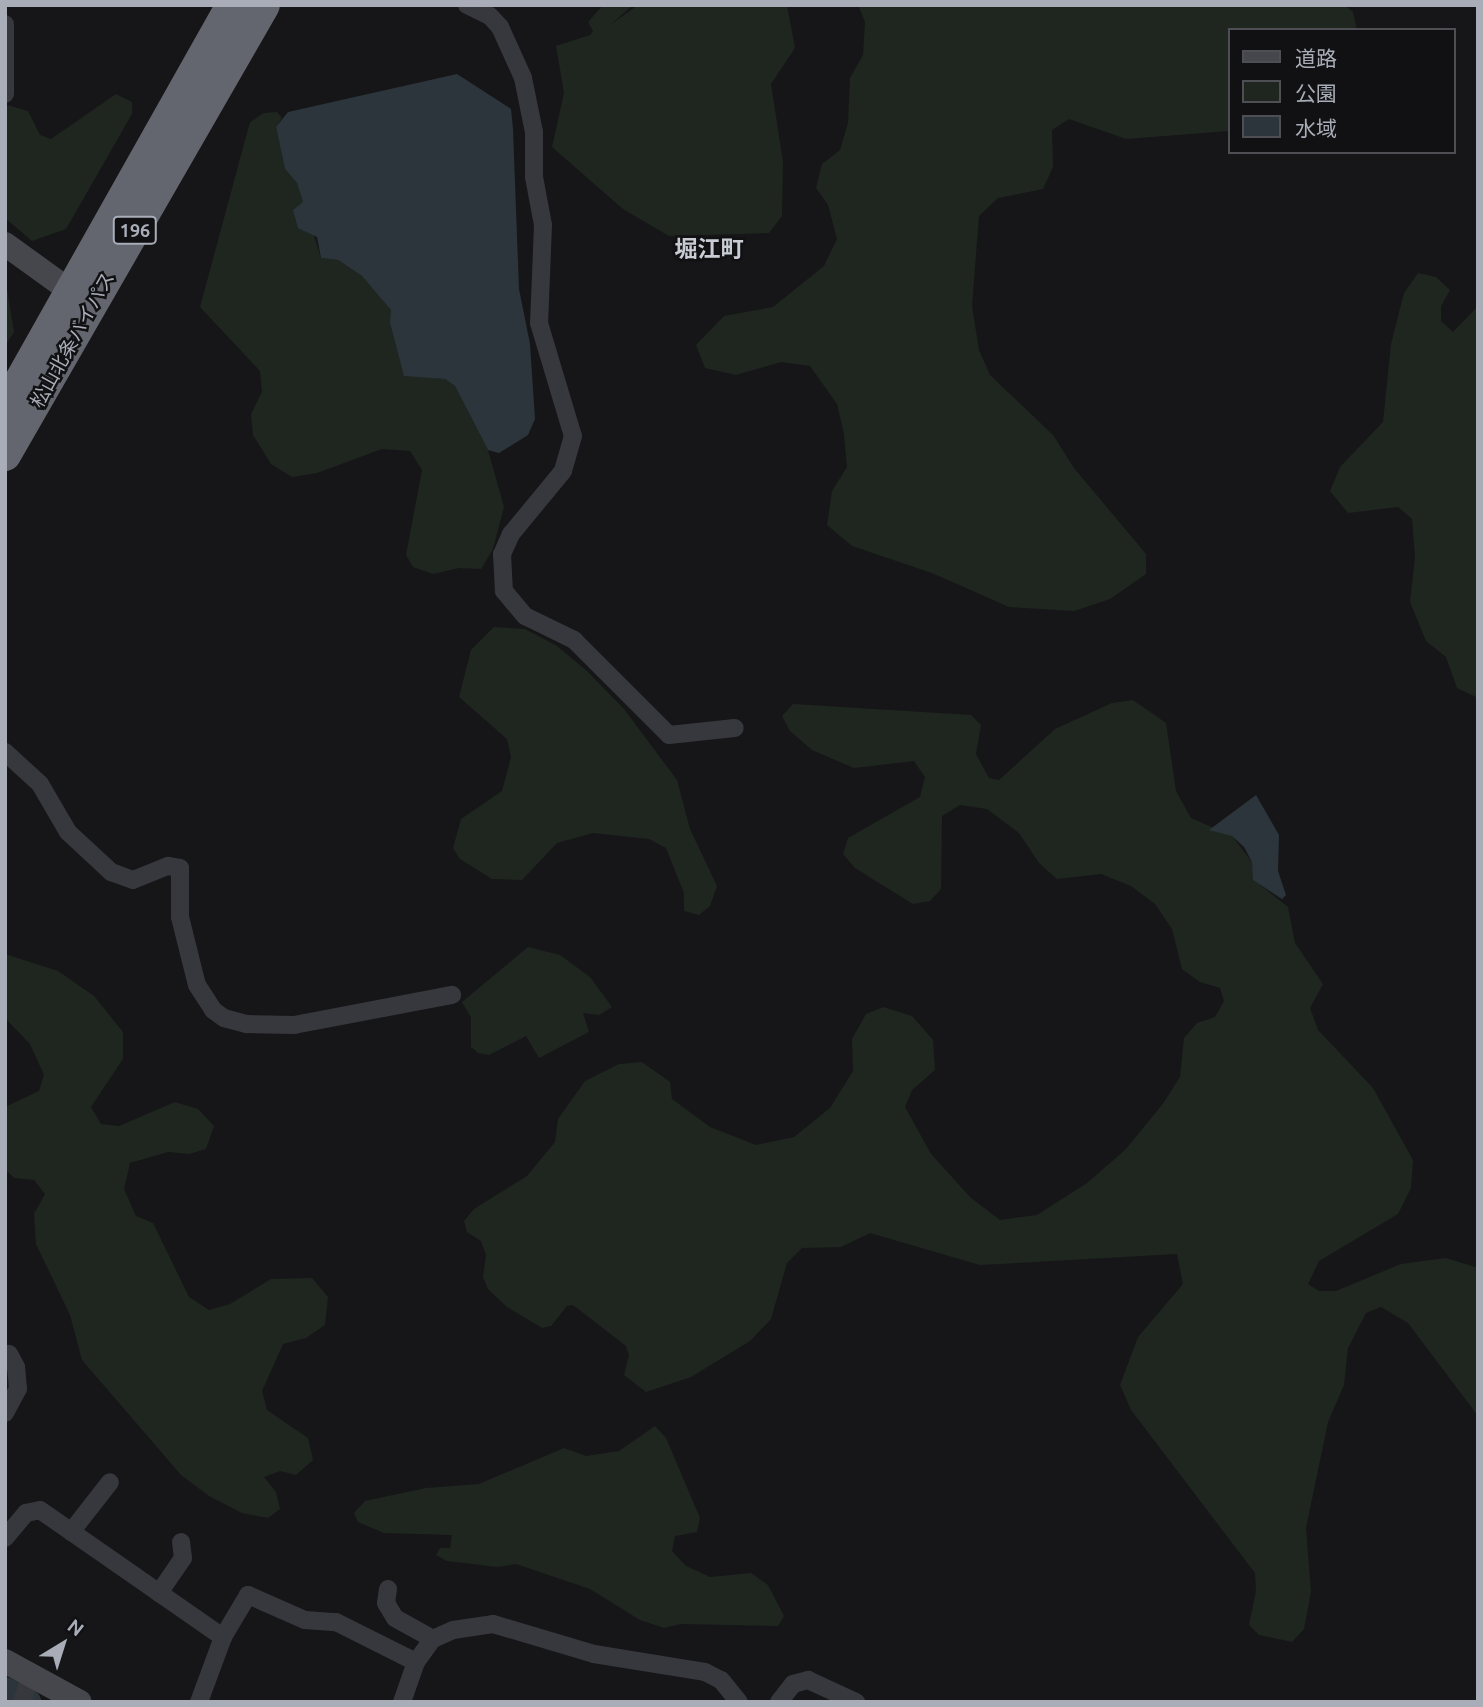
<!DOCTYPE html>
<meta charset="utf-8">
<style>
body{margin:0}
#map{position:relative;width:1483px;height:1707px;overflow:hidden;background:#161618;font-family:Ubuntu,"Noto Sans JP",sans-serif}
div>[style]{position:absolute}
.green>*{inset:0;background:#1e261f}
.water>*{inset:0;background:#2c353c}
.river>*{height:28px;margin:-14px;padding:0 14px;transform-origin:14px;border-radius:14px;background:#2c353c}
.street>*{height:18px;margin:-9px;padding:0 9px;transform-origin:9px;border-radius:9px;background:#37383d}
.secondary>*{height:24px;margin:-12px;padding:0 12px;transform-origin:12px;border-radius:12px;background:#45474d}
.highway>*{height:32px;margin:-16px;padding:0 16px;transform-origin:16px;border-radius:16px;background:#63666e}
span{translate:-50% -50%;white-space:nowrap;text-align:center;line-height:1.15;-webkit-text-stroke:5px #111113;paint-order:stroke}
.shield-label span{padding:2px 5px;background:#111113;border:2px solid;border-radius:5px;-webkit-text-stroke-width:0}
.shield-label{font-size:18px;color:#a8adb8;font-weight:700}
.street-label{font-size:19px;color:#a8adb8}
.quarter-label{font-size:23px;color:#c9ccd4;font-weight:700}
.frame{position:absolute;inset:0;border:7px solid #a8adb8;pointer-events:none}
.legend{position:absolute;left:1228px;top:28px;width:228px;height:126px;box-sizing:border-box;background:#111113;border:2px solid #4d4f55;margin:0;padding:9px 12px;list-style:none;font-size:21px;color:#a8adb8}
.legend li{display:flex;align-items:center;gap:14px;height:35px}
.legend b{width:35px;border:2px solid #4d4f55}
.north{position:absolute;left:28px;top:1609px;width:70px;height:70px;-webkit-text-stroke:5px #111113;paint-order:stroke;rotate:38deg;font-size:19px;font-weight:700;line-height:28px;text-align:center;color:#a8adb8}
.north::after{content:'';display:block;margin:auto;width:24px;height:32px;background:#a8adb8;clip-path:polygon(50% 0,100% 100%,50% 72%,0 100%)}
</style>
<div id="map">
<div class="green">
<div style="clip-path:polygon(603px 5px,633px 5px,610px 25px,638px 5px,787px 5px,795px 48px,771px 84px,783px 162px,782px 216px,769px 233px,669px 236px,623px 209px,552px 147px,564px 93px,556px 46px,590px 35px,593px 31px,588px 22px)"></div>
<div style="clip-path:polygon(858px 5px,1344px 5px,1353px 12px,1357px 30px,1229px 30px,1229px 131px,1126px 139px,1069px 119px,1052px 130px,1053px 167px,1043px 189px,998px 198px,979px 216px,972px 306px,979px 350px,990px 375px,1053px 435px,1074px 468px,1146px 554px,1146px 574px,1110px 599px,1074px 611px,1009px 607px,932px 573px,852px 546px,827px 525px,832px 491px,847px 467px,844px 434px,837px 404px,810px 366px,781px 362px,736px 375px,705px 368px,696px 345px,724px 316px,773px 307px,824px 266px,837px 239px,828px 205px,816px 188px,822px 164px,840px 150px,848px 123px,850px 78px,863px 55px,865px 22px)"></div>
<div style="clip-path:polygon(116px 94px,132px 102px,132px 114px,66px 229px,32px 241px,5px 218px,7px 105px,28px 111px,40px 135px,51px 139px)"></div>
<div style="clip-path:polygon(277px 112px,282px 118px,276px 127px,285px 169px,297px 183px,321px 258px,338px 260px,362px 276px,392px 310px,390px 323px,404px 375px,445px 379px,455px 386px,488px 450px,504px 507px,493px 549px,481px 569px,459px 568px,433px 574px,413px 567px,406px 555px,422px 470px,410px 451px,382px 449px,317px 473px,292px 477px,271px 464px,253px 435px,251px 414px,262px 392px,260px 371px,200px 307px,250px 122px,264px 113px)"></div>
<div style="clip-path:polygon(1418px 273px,1436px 277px,1450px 290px,1441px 306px,1441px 321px,1453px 332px,1478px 306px,1478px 698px,1457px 688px,1446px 657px,1426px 641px,1410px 602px,1415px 557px,1412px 519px,1398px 507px,1348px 513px,1330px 491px,1340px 467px,1383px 422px,1391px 344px,1404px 293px)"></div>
<div style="clip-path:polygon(5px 276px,14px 332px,5px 346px)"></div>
<div style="clip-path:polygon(494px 627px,525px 629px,557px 646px,587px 671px,624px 709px,677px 780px,690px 829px,717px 886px,710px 906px,699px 915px,684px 911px,684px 893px,666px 848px,649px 839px,593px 833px,557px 843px,522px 880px,492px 879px,460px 859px,453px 848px,461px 819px,502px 791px,511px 757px,507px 739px,459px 697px,471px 650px)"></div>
<div style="clip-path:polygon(1133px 700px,1166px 723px,1176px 791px,1191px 818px,1232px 836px,1252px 862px,1254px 880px,1288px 907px,1295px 943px,1323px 984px,1310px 1008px,1318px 1030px,1373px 1088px,1413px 1160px,1411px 1188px,1398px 1214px,1319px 1261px,1308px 1284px,1319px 1291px,1336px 1291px,1401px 1264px,1446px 1258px,1478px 1268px,1478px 1416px,1408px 1323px,1381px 1307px,1366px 1313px,1348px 1348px,1344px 1385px,1328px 1422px,1306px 1528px,1311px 1592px,1304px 1629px,1292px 1642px,1259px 1635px,1249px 1625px,1256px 1591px,1255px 1573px,1131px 1410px,1120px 1385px,1138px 1337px,1183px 1284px,1177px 1254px,980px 1265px,870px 1233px,841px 1247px,802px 1248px,787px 1263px,771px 1319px,750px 1341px,691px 1377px,646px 1392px,624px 1375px,629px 1355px,626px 1346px,573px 1305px,567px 1306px,551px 1326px,542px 1328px,507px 1307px,488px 1289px,483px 1277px,486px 1255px,481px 1241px,467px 1232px,464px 1221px,474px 1209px,527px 1176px,555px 1142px,558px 1119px,585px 1081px,619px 1064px,642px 1062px,670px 1082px,672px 1099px,710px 1127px,756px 1145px,794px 1137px,830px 1108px,853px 1071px,852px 1039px,866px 1014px,883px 1007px,912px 1016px,933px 1040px,935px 1070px,912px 1090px,905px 1107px,931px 1154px,971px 1198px,1000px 1220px,1037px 1215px,1087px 1183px,1125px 1150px,1162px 1105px,1180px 1077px,1184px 1038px,1197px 1023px,1215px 1017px,1224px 1001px,1220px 988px,1200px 982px,1182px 969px,1172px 929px,1155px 904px,1131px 886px,1101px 874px,1057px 879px,1039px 863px,1019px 833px,987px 809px,960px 805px,942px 816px,941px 889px,930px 901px,913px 904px,855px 868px,843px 854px,848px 838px,920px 797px,925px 777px,914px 761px,854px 768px,812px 750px,790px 731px,782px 716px,793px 704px,971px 715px,981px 725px,976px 754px,989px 778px,999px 780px,1055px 729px,1112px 703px)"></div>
<div style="clip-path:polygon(528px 947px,560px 955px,590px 977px,612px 1007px,599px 1015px,583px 1013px,589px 1032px,539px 1058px,526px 1036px,489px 1055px,478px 1053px,471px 1047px,471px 1017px,462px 1002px)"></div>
<div style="clip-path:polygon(5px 954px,58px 971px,94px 996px,123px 1032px,123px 1059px,91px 1107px,101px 1124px,119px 1126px,175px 1102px,198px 1109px,214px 1126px,206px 1149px,189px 1154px,168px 1152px,130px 1163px,124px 1189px,136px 1216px,153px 1223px,189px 1297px,209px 1310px,230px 1304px,271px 1279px,312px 1278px,328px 1297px,325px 1325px,306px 1338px,283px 1344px,262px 1391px,267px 1410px,308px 1438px,313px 1460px,296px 1475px,280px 1471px,264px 1477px,276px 1492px,280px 1509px,268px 1518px,242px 1513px,209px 1496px,181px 1475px,82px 1360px,70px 1315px,36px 1244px,34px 1214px,45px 1194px,34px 1180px,14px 1178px,5px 1169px,5px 1107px,39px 1091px,44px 1075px,30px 1044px,5px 1018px)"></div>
<div style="clip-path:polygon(655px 1426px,666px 1438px,700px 1518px,697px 1532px,675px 1536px,672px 1551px,686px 1566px,710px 1577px,751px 1573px,768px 1585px,784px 1616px,778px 1626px,681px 1624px,664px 1628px,640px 1620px,590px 1589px,516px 1564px,498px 1567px,447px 1561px,436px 1555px,440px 1548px,450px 1548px,452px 1535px,384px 1533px,358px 1522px,354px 1513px,365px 1501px,426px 1488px,479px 1484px,564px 1448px,586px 1456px,619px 1451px)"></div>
</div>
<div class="water">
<div style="clip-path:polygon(457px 74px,511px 109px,513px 129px,519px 289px,530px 344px,535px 419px,528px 435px,499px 453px,488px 450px,455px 386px,445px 379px,404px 376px,390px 323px,391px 310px,362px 276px,338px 260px,321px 258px,317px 237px,298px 228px,293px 210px,303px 202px,297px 183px,285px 169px,276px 127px,288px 112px)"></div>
<div style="clip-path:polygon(1256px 795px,1279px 835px,1278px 871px,1286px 895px,1282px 899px,1253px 880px,1252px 862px,1244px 847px,1232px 836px,1209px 830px)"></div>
</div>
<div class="river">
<div style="left:5px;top:1691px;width:25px;rotate:27deg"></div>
</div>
<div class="street">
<div style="left:467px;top:5px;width:25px;rotate:26deg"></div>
<div style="left:490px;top:16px;width:15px;rotate:48deg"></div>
<div style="left:500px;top:27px;width:56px;rotate:65.7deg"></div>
<div style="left:523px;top:78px;width:55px;rotate:78.5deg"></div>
<div style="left:534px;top:132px;width:45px;rotate:90deg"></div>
<div style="left:534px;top:177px;width:49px;rotate:79.4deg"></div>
<div style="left:543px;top:225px;width:98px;rotate:92.3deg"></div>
<div style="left:539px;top:323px;width:118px;rotate:73.3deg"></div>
<div style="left:573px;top:436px;width:36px;rotate:106deg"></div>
<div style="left:563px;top:471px;width:82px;rotate:129.5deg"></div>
<div style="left:511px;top:534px;width:22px;rotate:114deg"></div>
<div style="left:502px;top:554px;width:37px;rotate:87deg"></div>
<div style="left:504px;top:591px;width:33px;rotate:50deg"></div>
<div style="left:525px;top:616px;width:55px;rotate:26.1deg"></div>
<div style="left:574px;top:640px;width:134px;rotate:45deg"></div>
<div style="left:669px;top:735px;width:66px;rotate:-6.1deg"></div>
<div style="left:5px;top:24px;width:70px;rotate:90deg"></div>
<div style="left:5px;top:752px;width:47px;rotate:42.4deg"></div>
<div style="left:40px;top:784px;width:56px;rotate:59.7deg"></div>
<div style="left:68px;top:832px;width:59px;rotate:42.9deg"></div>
<div style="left:111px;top:872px;width:23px;rotate:20deg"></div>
<div style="left:133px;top:880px;width:38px;rotate:-22deg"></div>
<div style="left:168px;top:866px;width:12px;rotate:9deg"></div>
<div style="left:180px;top:868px;width:49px;rotate:90deg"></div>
<div style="left:180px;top:917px;width:70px;rotate:76deg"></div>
<div style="left:197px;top:985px;width:30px;rotate:57deg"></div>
<div style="left:213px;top:1010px;width:14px;rotate:36deg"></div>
<div style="left:224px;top:1018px;width:24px;rotate:15deg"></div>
<div style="left:247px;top:1024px;width:47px;rotate:1.2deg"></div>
<div style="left:294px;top:1025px;width:161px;rotate:-10.8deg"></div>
<div style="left:5px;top:1413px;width:27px;rotate:-62deg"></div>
<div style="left:18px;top:1389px;width:22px;rotate:-95deg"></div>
<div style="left:16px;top:1367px;width:15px;rotate:-118deg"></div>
<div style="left:71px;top:1532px;width:63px;rotate:-52deg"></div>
<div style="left:5px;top:1538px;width:33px;rotate:-50deg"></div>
<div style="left:26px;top:1513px;width:14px;rotate:-12deg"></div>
<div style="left:40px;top:1510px;width:223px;rotate:34.8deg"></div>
<div style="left:388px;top:1589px;width:14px;rotate:98deg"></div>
<div style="left:386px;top:1603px;width:17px;rotate:59deg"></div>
<div style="left:395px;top:1618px;width:43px;rotate:28.9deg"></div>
<div style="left:159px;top:1593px;width:42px;rotate:-55.6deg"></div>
<div style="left:183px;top:1558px;width:16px;rotate:-97deg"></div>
<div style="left:22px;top:1702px;width:25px;rotate:-72deg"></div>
<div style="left:199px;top:1702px;width:69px;rotate:-69.7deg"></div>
<div style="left:223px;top:1637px;width:49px;rotate:-59.2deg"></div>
<div style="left:248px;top:1595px;width:62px;rotate:23.7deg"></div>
<div style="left:305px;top:1620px;width:31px;rotate:4deg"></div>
<div style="left:336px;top:1622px;width:89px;rotate:26.6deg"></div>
<div style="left:402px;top:1702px;width:42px;rotate:-70.7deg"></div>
<div style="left:416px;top:1662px;width:29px;rotate:-54deg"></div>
<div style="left:433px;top:1639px;width:22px;rotate:-24deg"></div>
<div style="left:453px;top:1630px;width:40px;rotate:-8.5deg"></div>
<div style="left:493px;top:1624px;width:105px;rotate:16.5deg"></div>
<div style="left:594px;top:1654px;width:112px;rotate:9.2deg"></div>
<div style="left:705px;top:1672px;width:18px;rotate:27deg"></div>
<div style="left:721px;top:1680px;width:28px;rotate:51deg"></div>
<div style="left:779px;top:1702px;width:23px;rotate:-52deg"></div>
<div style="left:793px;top:1684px;width:16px;rotate:-15deg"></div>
<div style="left:808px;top:1680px;width:53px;rotate:24.6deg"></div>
</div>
<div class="secondary">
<div style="left:5px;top:244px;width:97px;rotate:35.8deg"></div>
<div style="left:5px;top:1661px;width:85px;rotate:28.7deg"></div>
</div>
<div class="highway">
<div style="left:5px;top:408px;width:463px;rotate:-60.6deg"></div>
<div style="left:5px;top:455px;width:519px;rotate:-60.08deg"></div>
</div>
<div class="shield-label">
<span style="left:135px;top:230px">196</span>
</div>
<div class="street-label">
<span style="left:73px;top:340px;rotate:-61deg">松山北条バイパス</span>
</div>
<div class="quarter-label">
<span style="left:709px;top:249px">堀江町</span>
</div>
<div class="frame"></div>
<ul class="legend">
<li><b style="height:9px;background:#45474d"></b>道路</li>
<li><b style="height:19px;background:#1e261f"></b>公園</li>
<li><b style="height:19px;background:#2c353c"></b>水域</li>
</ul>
<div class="north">N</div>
</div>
